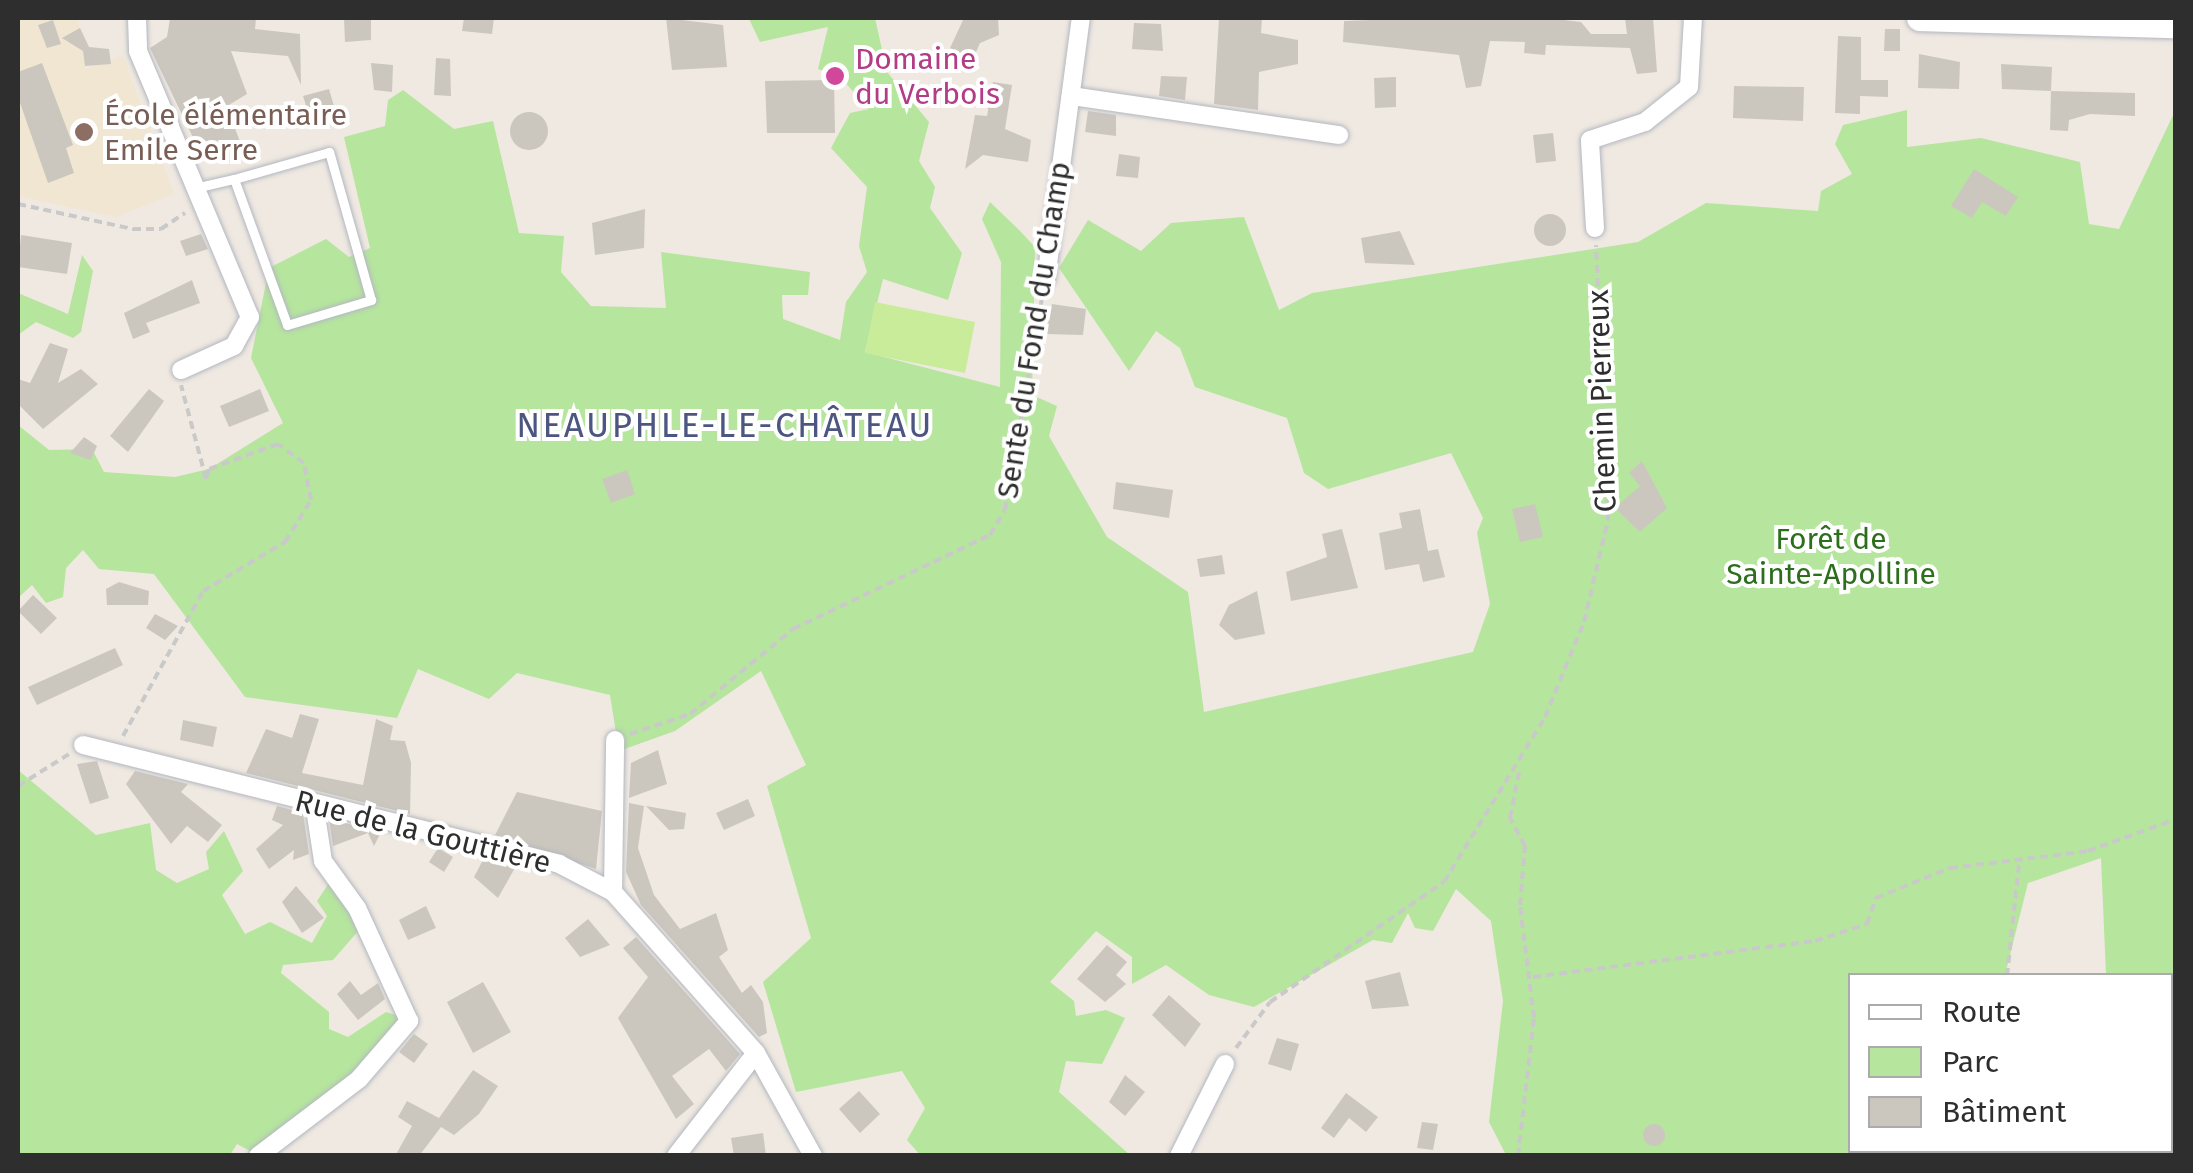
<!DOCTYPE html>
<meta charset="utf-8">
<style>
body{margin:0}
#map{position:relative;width:2193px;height:1173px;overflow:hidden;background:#efe9e1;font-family:"Fira Sans",sans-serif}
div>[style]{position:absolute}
.education>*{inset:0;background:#f0e6d1}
.medical>*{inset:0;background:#f5dfe0}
.green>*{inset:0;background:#b6e59e}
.pitch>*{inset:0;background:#c9ec9a}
.building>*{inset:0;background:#cbc7bf}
.round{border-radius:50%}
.path>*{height:4px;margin-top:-2px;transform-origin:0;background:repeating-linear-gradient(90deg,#c9c9c9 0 8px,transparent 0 13px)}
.roads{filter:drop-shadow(0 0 2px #b4b7c1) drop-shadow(0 0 2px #b4b7c1)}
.lane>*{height:9px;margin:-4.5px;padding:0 4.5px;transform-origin:4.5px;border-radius:4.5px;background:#fff}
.street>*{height:18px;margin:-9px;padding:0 9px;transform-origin:9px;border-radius:9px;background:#fff}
.secondary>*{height:25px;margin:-12.5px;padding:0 12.5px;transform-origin:12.5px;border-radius:12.5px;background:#fff}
.dots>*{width:28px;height:28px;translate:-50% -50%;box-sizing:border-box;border:5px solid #fff;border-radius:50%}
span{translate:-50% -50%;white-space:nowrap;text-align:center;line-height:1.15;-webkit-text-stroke:8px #fff;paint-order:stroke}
.hotel-label{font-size:30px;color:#b23c85}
.left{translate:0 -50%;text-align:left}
.education-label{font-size:30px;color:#785e54}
.street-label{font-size:30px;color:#2e2e2e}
.park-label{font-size:30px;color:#2c6e1b}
.quarter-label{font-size:35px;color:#4d5680;letter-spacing:2.5px}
.frame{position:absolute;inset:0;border:20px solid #2e2e2e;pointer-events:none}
.legend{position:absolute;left:1848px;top:973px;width:325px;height:180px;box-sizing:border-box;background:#fff;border:2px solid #ababab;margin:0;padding:12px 18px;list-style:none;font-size:30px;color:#2e2e2e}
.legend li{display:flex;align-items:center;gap:20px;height:50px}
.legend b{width:50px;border:2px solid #ababab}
</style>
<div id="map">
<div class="education">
<div style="clip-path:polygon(18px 18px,78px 18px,86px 69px,123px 56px,174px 194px,116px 217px,18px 196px)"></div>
</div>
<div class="medical">
<div style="clip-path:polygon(2171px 1128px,2175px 1155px,2029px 1156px,2170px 1150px)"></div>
</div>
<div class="green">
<div style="clip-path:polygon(875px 18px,887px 72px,929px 122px,919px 161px,935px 187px,930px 208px,962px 253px,948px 300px,883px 279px,865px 352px,1000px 387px,1001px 262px,982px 219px,990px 202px,1019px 230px,1035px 247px,1032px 395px,1057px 406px,1049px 436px,1107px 537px,1188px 592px,1204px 712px,1473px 652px,1490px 604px,1477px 533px,1483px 518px,1451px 453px,1328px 489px,1304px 473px,1287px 418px,1195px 387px,1180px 348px,1156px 331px,1129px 371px,1059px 268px,1088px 220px,1141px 251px,1171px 223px,1244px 217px,1279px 310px,1312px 293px,1638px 242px,1706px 203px,1818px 211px,1821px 191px,1852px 174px,1835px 144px,1843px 125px,1907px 110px,1907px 147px,1981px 138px,2080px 162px,2089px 224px,2119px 229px,2175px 111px,2175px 1123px,2170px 976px,2106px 975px,2101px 858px,2028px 883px,2005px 975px,1850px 976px,1850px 1150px,2003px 1155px,1506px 1155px,1489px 1122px,1503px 1001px,1491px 921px,1456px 889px,1433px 931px,1415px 928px,1408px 913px,1392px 943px,1373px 940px,1254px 1007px,1209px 995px,1166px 965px,1132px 984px,1132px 957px,1096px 931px,1050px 982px,1074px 1001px,1076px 1016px,1106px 1010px,1125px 1018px,1102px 1064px,1066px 1061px,1059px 1092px,1130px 1155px,920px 1155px,907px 1140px,925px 1108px,902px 1071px,796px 1092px,763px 982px,811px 938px,767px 786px,806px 765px,761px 671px,675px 731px,619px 751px,610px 695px,517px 673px,489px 699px,418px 669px,397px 718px,245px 697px,154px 574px,99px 569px,83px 550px,66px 568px,63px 597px,46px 603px,32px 585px,18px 598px,18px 425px,49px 450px,92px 449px,104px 472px,175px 477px,209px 469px,283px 423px,251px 358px,269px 268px,326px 239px,349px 257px,370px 248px,344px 137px,385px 126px,388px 100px,403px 90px,454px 129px,493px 121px,519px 233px,564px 236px,561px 272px,591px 306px,666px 308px,661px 252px,810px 272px,808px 295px,782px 295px,783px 319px,840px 340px,846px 302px,867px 272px,859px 246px,867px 187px,831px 148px,850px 113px,869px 109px,841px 78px,818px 69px,828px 27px,760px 42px,749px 19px)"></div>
<div style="clip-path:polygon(82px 255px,93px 271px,81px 332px,73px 338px,36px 322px,18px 335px,18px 293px,68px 314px)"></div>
<div style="clip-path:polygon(18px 770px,96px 835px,150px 823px,156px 870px,177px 883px,209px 869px,206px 852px,224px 831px,243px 871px,222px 895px,245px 934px,270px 922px,312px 943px,327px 916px,317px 901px,331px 880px,360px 929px,333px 960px,283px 965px,281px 973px,329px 1012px,329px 1029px,348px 1037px,386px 1012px,402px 1017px,361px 1069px,252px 1152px,237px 1144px,230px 1155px,18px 1155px)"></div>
</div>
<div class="pitch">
<div style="clip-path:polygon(875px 302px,975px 322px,965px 373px,865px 353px)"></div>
</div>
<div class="building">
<div style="clip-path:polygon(170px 18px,256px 18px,255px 29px,300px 34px,301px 85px,288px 56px,231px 51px,247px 94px,227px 106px,240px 142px,200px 152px,150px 48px,167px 37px)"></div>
<div style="clip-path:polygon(344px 18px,371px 18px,371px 40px,345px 42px)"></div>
<div style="clip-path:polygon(464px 18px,494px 18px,492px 34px,462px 31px)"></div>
<div style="clip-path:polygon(666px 18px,723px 25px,727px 67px,672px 70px)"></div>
<div style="clip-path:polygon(964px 18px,998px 18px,999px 35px,980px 43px,973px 59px,950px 48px)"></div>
<div style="clip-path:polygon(1219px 18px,1262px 18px,1261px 33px,1298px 40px,1298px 64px,1259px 72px,1258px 110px,1214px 104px)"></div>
<div style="clip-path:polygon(1423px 18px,1547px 18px,1581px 22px,1591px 34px,1627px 34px,1625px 18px,1653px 18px,1657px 72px,1637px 74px,1630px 48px,1546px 45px,1545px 55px,1524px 53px,1525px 42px,1490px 41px,1481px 86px,1466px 88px,1459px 55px,1343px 42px,1344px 21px)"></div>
<div style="clip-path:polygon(53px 20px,61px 44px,47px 48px,38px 25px)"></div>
<div style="clip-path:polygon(1134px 23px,1161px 24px,1163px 51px,1132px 49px)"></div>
<div style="clip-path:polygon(80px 28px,89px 47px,109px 49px,111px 64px,85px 66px,83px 51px,62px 38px)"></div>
<div style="clip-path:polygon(1885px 29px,1900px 29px,1900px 51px,1884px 51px)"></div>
<div style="clip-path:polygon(1838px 36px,1861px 37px,1861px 80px,1888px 80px,1888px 97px,1860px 96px,1860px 114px,1835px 113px)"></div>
<div style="clip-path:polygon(1919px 54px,1960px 62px,1959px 89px,1918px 88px)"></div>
<div style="clip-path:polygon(436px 58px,450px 59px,451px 96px,434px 95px)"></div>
<div style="clip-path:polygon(42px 63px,73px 145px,66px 148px,74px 173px,48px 183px,18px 97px,18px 72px)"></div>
<div style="clip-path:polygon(371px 63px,393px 65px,392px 92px,374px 90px)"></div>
<div style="clip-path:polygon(2001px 64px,2052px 67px,2051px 91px,2002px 89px)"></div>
<div style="clip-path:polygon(1161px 76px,1187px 77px,1185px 100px,1159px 96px)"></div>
<div style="clip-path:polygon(1396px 77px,1396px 107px,1375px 108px,1374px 78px)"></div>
<div style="clip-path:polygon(834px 80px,835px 133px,767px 133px,765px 81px)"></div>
<div style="clip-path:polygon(993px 82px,1012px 85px,1005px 129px,1031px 140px,1028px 162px,983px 155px,965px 169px,975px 115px,987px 116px)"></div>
<div style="clip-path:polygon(1734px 86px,1804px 87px,1803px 121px,1733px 118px)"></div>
<div style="clip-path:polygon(329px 89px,336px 113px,311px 121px,303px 96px)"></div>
<div style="clip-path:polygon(2051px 91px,2135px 93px,2135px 116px,2090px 114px,2069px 120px,2068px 131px,2050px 130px)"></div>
<div style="clip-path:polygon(1088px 111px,1116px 115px,1116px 136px,1085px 132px)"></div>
<div class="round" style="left:510px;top:112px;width:38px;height:38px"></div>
<div style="clip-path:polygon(1553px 133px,1556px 161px,1536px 163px,1533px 135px)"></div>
<div style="clip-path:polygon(1119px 154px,1140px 157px,1138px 178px,1116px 176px)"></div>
<div style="clip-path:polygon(1974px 169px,2018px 197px,2006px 216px,1982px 202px,1972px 218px,1951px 206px)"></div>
<div style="clip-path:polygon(645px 209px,644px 248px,595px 255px,592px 223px)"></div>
<div class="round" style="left:1534px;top:214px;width:32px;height:32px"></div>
<div style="clip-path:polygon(1400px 231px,1415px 265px,1365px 263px,1361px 238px)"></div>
<div style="clip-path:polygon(201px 234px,208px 249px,186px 256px,180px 241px)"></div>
<div style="clip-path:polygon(21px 235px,72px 243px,67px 274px,18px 267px)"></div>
<div style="clip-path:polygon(192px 280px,200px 303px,146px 323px,150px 332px,133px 339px,124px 313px)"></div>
<div style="clip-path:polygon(1052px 304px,1086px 309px,1083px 335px,1045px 334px)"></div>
<div style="clip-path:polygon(50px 343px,68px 349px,58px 383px,81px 369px,98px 384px,43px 429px,18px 404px,18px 379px,30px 383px)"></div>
<div style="clip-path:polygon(149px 389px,164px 401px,128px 452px,110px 436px)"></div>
<div style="clip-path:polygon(260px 389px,269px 411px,229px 427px,220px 406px)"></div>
<div style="clip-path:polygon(84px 437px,97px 446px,91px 460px,70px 453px)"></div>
<div style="clip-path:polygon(1642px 461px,1667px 508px,1640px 532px,1615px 508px,1640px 486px,1629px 473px)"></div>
<div style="clip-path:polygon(627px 470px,635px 494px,611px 503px,602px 479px)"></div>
<div style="clip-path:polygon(1116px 482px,1173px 490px,1169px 518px,1113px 509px)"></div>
<div style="clip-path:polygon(1535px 504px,1543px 537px,1520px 542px,1512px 509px)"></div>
<div style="clip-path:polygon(1420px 509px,1428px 551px,1438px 549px,1445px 577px,1423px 582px,1419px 564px,1385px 570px,1379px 533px,1402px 528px,1399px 513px)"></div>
<div style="clip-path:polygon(1342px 529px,1358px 588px,1291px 601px,1286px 572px,1327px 557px,1322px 534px)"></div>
<div style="clip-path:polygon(1222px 555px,1225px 574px,1200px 577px,1197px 559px)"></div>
<div style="clip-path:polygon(119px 582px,149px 591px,148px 605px,107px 605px,106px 589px)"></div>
<div style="clip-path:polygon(1257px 591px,1265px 634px,1235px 640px,1219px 625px,1229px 605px)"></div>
<div style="clip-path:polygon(33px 595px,57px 618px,41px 634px,18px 611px)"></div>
<div style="clip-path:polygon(155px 614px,178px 626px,165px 640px,146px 628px)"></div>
<div style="clip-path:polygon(115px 648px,123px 665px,37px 705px,28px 687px)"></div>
<div style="clip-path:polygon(300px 714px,319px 719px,302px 773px,363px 785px,376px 719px,393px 726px,390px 740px,405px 741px,411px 763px,410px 814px,246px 773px,266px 729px,292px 738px)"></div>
<div style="clip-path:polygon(183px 720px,217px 727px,213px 747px,180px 740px)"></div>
<div style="clip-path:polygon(658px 750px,667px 784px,629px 798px,631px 763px)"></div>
<div style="clip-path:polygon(97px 761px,109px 798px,90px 804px,77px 764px)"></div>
<div style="clip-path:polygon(135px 771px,188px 784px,181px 792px,222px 825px,208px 842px,187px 826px,171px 844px,126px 784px)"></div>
<div style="clip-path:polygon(517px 792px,602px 811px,596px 869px,495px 835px)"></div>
<div style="clip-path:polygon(748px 799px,755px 816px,724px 830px,716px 813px)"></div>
<div style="clip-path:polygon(629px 803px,644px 806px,638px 848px,654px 895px,680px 929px,716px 913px,728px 950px,719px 957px,742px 993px,751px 985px,763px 1002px,767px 1033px,759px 1037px,641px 905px,626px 872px)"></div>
<div style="clip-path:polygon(277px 806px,303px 813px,309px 854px,293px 860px,294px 850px,269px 869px,256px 849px,283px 825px,272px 820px)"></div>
<div style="clip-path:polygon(646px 806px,686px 813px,684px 829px,669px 830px)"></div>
<div style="clip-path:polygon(329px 819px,381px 832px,374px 846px,368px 833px,333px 846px)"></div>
<div style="clip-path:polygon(438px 848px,453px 857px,444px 872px,429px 862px)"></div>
<div style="clip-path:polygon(484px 858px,516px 866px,498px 898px,474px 877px)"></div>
<div style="clip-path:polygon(296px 886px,324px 918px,302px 933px,282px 902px)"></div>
<div style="clip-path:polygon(426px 906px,436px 928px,408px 940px,399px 920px)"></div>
<div style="clip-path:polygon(588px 919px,610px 945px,580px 957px,565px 938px)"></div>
<div style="clip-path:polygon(636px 937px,740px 1054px,726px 1071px,709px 1049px,672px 1076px,694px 1104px,676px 1119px,618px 1018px,648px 977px,623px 948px)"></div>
<div style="clip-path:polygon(1107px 945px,1127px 962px,1116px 975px,1126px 984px,1105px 1002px,1077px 979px)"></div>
<div style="clip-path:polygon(1400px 972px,1409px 1006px,1372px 1009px,1365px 981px)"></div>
<div style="clip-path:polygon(350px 981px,361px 995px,378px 983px,385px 999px,358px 1020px,337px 994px)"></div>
<div style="clip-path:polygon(483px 982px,511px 1032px,473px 1053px,447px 1002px)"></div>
<div style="clip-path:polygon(1169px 995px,1201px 1024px,1185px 1047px,1152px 1015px)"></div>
<div style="clip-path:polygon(414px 1034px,428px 1044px,414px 1063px,399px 1052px)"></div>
<div style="clip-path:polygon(1277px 1038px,1299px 1044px,1291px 1071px,1268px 1064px)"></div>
<div style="clip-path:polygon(473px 1070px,498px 1086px,479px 1114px,454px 1135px,441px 1127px,419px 1156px,395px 1156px,412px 1126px,398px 1117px,407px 1101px,439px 1118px)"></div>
<div style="clip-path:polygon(1125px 1075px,1145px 1092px,1125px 1116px,1109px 1102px)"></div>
<div style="clip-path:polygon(859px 1091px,880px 1114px,860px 1133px,839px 1109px)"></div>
<div style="clip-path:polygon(1346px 1093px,1378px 1117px,1366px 1132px,1349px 1118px,1334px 1138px,1321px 1128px)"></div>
<div style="clip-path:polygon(1422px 1122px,1438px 1124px,1433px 1150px,1417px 1148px)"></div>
<div class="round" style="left:1643px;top:1124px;width:22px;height:22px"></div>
<div style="clip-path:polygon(763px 1133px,766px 1156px,734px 1156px,731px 1138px)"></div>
</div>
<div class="path">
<div style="left:18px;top:204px;width:118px;rotate:12.3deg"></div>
<div style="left:133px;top:229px;width:28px"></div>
<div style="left:161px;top:229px;width:29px;rotate:-34deg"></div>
<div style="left:630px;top:734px;width:63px;rotate:-18.4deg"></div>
<div style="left:690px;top:714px;width:134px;rotate:-39.5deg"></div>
<div style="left:793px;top:629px;width:218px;rotate:-25.5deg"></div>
<div style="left:990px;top:535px;width:29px;rotate:-59deg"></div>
<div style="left:1005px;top:510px;width:220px;rotate:-80.1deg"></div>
<div style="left:123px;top:736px;width:166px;rotate:-61.1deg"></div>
<div style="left:203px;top:591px;width:96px;rotate:-30.9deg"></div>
<div style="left:285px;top:542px;width:49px;rotate:-58.2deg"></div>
<div style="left:311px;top:500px;width:38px;rotate:-101deg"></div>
<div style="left:304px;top:463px;width:32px;rotate:-144deg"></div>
<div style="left:278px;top:444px;width:73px;rotate:160.1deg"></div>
<div style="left:209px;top:469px;width:10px;rotate:107deg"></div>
<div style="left:206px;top:479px;width:97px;rotate:-104.9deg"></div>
<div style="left:18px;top:786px;width:60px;rotate:-32.1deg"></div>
<div style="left:2007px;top:976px;width:114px;rotate:-83.9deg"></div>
<div style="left:1533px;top:977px;width:284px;rotate:-7.3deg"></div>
<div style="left:1815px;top:941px;width:55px;rotate:-18.1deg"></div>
<div style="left:1867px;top:924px;width:28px;rotate:-71deg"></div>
<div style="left:1876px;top:898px;width:80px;rotate:-22.1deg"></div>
<div style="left:1950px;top:868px;width:139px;rotate:-7deg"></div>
<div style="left:2088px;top:851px;width:94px;rotate:-20deg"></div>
<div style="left:1236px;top:1048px;width:57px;rotate:-53.5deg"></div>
<div style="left:1270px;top:1002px;width:211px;rotate:-34.6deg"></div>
<div style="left:1444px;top:882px;width:193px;rotate:-58.5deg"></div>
<div style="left:1545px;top:717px;width:103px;rotate:-67.7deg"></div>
<div style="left:1584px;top:622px;width:105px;rotate:-76.8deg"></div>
<div style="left:1608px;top:520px;width:275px;rotate:-92.5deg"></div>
<div style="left:2009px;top:1150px;width:6px;rotate:90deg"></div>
<div style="left:2159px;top:1150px;width:6px;rotate:72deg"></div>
<div style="left:1518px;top:1156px;width:139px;rotate:-83.4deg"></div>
<div style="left:1534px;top:1018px;width:114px;rotate:-97.1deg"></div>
<div style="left:1520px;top:905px;width:59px;rotate:-85.2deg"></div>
<div style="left:1525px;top:846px;width:32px;rotate:-118deg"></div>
<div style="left:1510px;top:818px;width:47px;rotate:-78.9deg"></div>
<div style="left:1997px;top:1156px;width:6px;rotate:-90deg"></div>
</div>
<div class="roads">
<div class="lane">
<div style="left:199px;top:187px;width:36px;rotate:-13deg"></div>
<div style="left:234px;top:179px;width:155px;rotate:70deg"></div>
<div style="left:287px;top:325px;width:88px;rotate:-16.6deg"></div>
<div style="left:371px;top:300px;width:154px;rotate:-105.8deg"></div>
<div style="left:329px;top:152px;width:99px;rotate:164.1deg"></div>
<div style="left:2082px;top:1150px;width:32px;rotate:11deg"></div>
</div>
<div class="street">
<div style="left:137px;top:18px;width:33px;rotate:88deg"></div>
<div style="left:138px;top:51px;width:289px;rotate:67.2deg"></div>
<div style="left:250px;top:317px;width:33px;rotate:119deg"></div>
<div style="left:234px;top:346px;width:58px;rotate:155.6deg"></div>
<div style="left:1071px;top:96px;width:271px;rotate:8.3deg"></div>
<div style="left:1595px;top:228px;width:88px;rotate:-93.3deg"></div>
<div style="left:1590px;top:140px;width:58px;rotate:-18.1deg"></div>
<div style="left:1645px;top:122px;width:56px;rotate:-38.5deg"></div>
<div style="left:1689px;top:87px;width:69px;rotate:-86.7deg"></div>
<div style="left:1046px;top:279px;width:263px;rotate:-82.4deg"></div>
<div style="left:83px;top:745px;width:491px;rotate:14deg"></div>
<div style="left:559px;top:864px;width:61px;rotate:27.4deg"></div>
<div style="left:613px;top:892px;width:215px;rotate:48.4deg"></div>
<div style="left:756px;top:1053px;width:118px;rotate:61deg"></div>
<div style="left:613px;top:892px;width:152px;rotate:-89.2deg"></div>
<div style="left:258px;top:1156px;width:127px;rotate:-37.3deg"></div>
<div style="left:359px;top:1079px;width:77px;rotate:-49.2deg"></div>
<div style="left:409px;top:1021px;width:124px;rotate:-114.7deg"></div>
<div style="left:357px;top:908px;width:58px;rotate:-125.9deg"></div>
<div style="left:323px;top:861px;width:53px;rotate:-98.7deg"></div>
<div style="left:676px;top:1156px;width:130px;rotate:-52.2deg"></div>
<div style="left:1179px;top:1156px;width:103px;rotate:-63.4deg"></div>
</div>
<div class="secondary">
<div style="left:1919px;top:18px;width:252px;rotate:1.6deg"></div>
</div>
</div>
<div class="dots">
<div style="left:835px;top:76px;background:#d1479c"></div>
<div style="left:84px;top:132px;background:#8d6e63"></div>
</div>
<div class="hotel-label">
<span class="left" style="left:855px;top:76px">Domaine<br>du Verbois</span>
</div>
<div class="education-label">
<span class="left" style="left:104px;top:132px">École élémentaire<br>Emile Serre</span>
</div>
<div class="street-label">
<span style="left:1034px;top:330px;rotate:-81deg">Sente du Fond du Champ</span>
<span style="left:1602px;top:401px;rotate:-92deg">Chemin Pierreux</span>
<span style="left:423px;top:832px;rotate:14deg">Rue de la Gouttière</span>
</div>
<div class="park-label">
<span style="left:1831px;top:556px">Forêt de<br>Sainte-Apolline</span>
</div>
<div class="quarter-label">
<span style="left:725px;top:425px">NEAUPHLE-LE-CHÂTEAU</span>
</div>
<div class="frame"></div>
<ul class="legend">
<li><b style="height:12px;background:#fff"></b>Route</li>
<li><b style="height:28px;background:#b6e59e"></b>Parc</li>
<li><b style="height:28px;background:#cbc7bf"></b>Bâtiment</li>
</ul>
</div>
